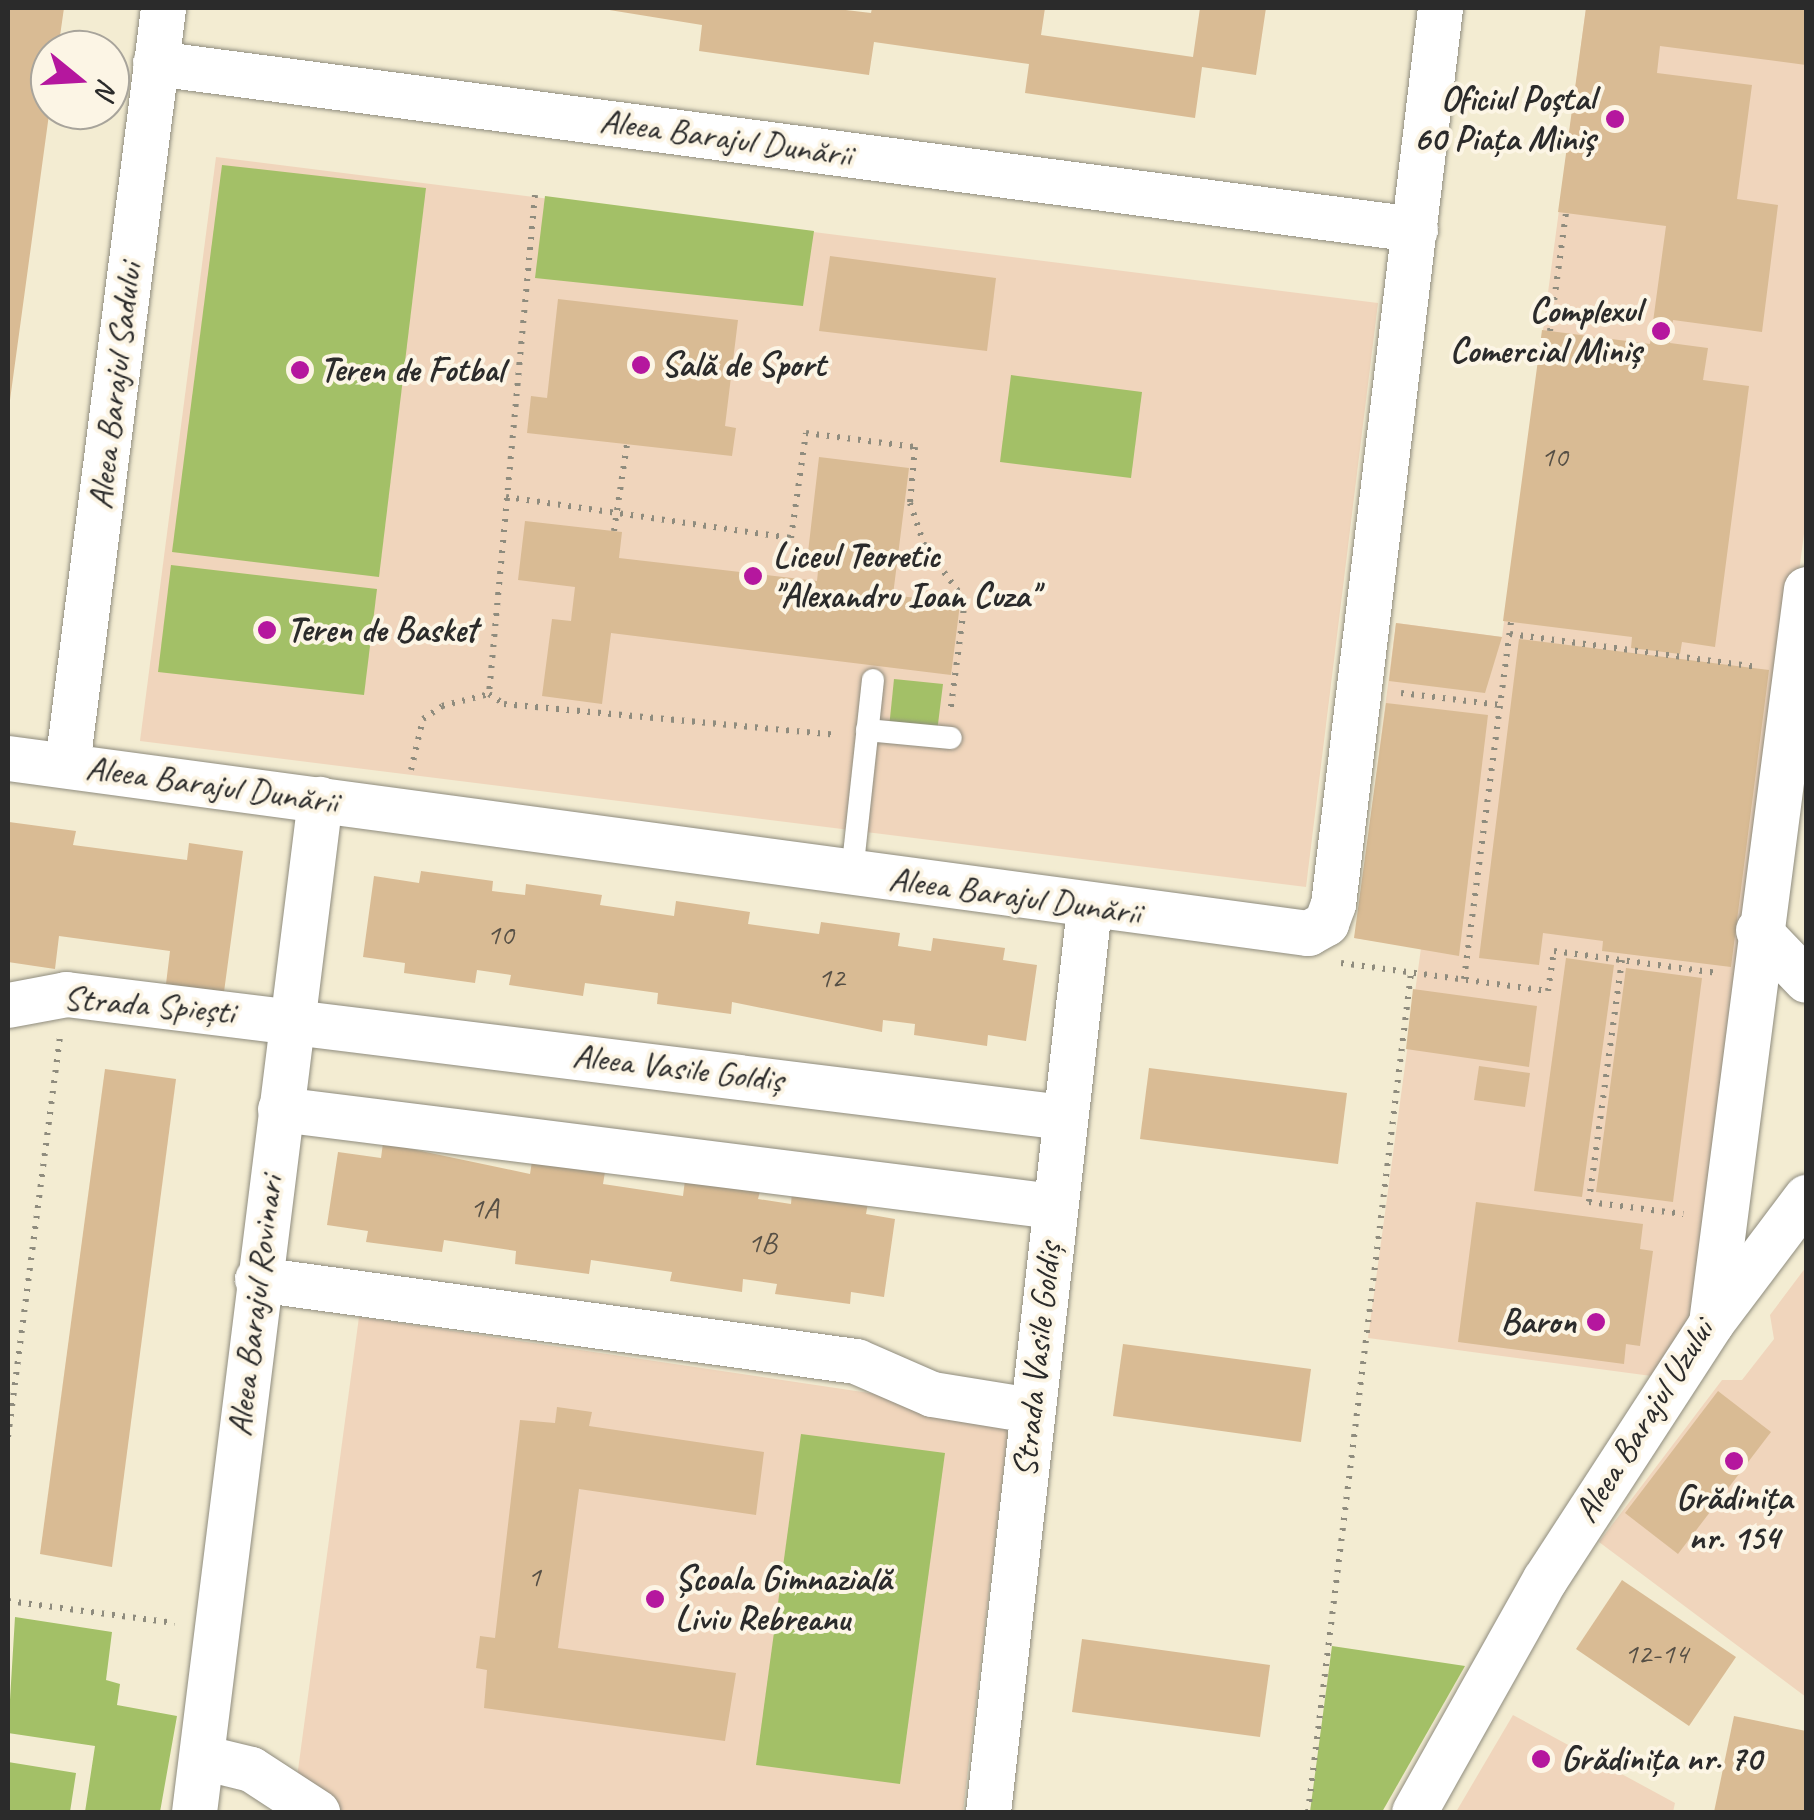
<!DOCTYPE html>
<meta charset="utf-8">
<style>
body{margin:0}
#map{position:relative;width:1814px;height:1820px;overflow:hidden;background:#f3ecd2;font-family:Caveat,sans-serif}
div>[style]{position:absolute}
.built>*{inset:0;background:#f0d5bc}
.green>*{inset:0;background:#a3c067}
.building>*{inset:0;background:#d9bb94}
.path>*{height:6px;margin-top:-3px;transform-origin:0;background:repeating-linear-gradient(90deg,#8f8c7e 0 2.5px,transparent 0 10.5px)}
.roads{filter:drop-shadow(0 0 2px #8f8c7e) drop-shadow(0 0 2px #8f8c7e)}
.service>*{height:22px;margin:-11px;padding:0 11px;transform-origin:11px;border-radius:11px;background:#fff}
.minor>*{height:45px;margin:-22.5px;padding:0 22.5px;transform-origin:22.5px;border-radius:22.5px;background:#fff}
.dots>*{width:28px;height:28px;translate:-50% -50%;box-sizing:border-box;border:5px solid #fcf5e5;border-radius:50%}
span{translate:-50% -50%;white-space:nowrap;text-align:center;line-height:1.15;-webkit-text-stroke:8px #fcf5e5;paint-order:stroke}
.number-label{font-size:30px;color:#564f45}
.number-label span{-webkit-text-stroke-width:0}
.poi-label{font-size:35px;color:#2b2b2b;font-weight:700}
.right{translate:-100% -50%;text-align:right}
.left{translate:0 -50%;text-align:left}
.street-label{font-size:35px;color:#2b2b2b}
.frame{position:absolute;inset:0;border:10px solid #2b2b2b;pointer-events:none}
.north{position:absolute;left:30px;top:30px;width:100px;height:100px;box-sizing:border-box;background:#fcf5e5;border:2px solid #a8a49b;border-radius:50%;rotate:108deg;font-size:28px;font-weight:700;line-height:40px;text-align:center;color:#2b2b2b}
.north::after{content:'';display:block;margin:auto;width:35px;height:45px;background:#b5179e;clip-path:polygon(50% 0,100% 100%,50% 72%,0 100%)}
</style>
<div id="map">
<div class="built">
<div style="clip-path:polygon(1586px 8px,1806px 8px,1806px 519px,1700px 1318px,1659px 1377px,1368px 1338px,1421px 948px,1355px 938px,1396px 623px,1502px 637px)"></div>
<div style="clip-path:polygon(216px 157px,1378px 303px,1306px 887px,140px 741px)"></div>
<div style="clip-path:polygon(1806px 1267px,1806px 1697px,1599px 1542px,1722px 1380px,1742px 1380px,1774px 1339px,1770px 1315px)"></div>
<div style="clip-path:polygon(359px 1317px,1010px 1414px,963px 1812px,337px 1812px,296px 1785px)"></div>
<div style="clip-path:polygon(1513px 1715px,1675px 1803px,1673px 1812px,1456px 1812px)"></div>
</div>
<div class="green">
<div style="clip-path:polygon(222px 165px,426px 188px,379px 577px,172px 552px)"></div>
<div style="clip-path:polygon(545px 196px,814px 231px,803px 306px,535px 278px)"></div>
<div style="clip-path:polygon(1011px 375px,1142px 392px,1131px 478px,1000px 462px)"></div>
<div style="clip-path:polygon(171px 565px,377px 589px,364px 695px,158px 672px)"></div>
<div style="clip-path:polygon(894px 679px,943px 684px,937px 732px,889px 728px)"></div>
<div style="clip-path:polygon(801px 1434px,945px 1453px,900px 1784px,756px 1765px)"></div>
<div style="clip-path:polygon(15px 1617px,112px 1632px,106px 1680px,120px 1684px,117px 1705px,177px 1716px,160px 1812px,85px 1812px,95px 1746px,8px 1733px)"></div>
<div style="clip-path:polygon(1332px 1646px,1465px 1666px,1382px 1812px,1310px 1812px)"></div>
<div style="clip-path:polygon(8px 1762px,76px 1773px,70px 1812px,8px 1812px)"></div>
</div>
<div class="building">
<div style="clip-path:polygon(8px 8px,64px 8px,58px 50px,50px 50px,50px 107px,10px 400px)"></div>
<div style="clip-path:polygon(597px 8px,829px 8px,871px 13px,872px 8px,1045px 8px,1041px 35px,1193px 57px,1200px 8px,1266px 8px,1256px 75px,1202px 67px,1195px 118px,1025px 93px,1029px 64px,874px 42px,869px 75px,699px 51px,702px 25px)"></div>
<div style="clip-path:polygon(1586px 8px,1806px 8px,1806px 65px,1660px 46px,1657px 73px,1752px 85px,1737px 199px,1778px 205px,1762px 332px,1673px 320px,1670px 343px,1708px 348px,1703px 380px,1749px 386px,1715px 647px,1682px 642px,1680px 654px,1631px 648px,1632px 637px,1503px 621px,1542px 330px,1650px 344px,1666px 226px,1558px 212px)"></div>
<div style="clip-path:polygon(830px 256px,996px 278px,987px 351px,819px 331px)"></div>
<div style="clip-path:polygon(558px 299px,738px 320px,725px 426px,736px 428px,732px 456px,527px 433px,531px 396px,547px 398px)"></div>
<div style="clip-path:polygon(819px 457px,909px 468px,893px 595px,960px 604px,951px 675px,611px 633px,602px 704px,542px 696px,552px 619px,571px 621px,575px 587px,518px 580px,525px 521px,622px 532px,619px 558px,817px 581px,818px 571px,806px 570px)"></div>
<div style="clip-path:polygon(1396px 623px,1502px 637px,1485px 693px,1389px 681px)"></div>
<div style="clip-path:polygon(1519px 639px,1769px 670px,1731px 967px,1602px 951px,1603px 941px,1543px 933px,1539px 965px,1479px 958px)"></div>
<div style="clip-path:polygon(1386px 703px,1488px 715px,1459px 956px,1354px 938px)"></div>
<div style="clip-path:polygon(9px 822px,76px 831px,73px 845px,187px 860px,189px 843px,243px 851px,224px 992px,166px 984px,170px 951px,59px 936px,55px 969px,8px 962px)"></div>
<div style="clip-path:polygon(421px 871px,493px 881px,492px 891px,525px 895px,526px 884px,602px 895px,600px 905px,674px 916px,676px 901px,750px 912px,748px 924px,819px 934px,821px 922px,900px 933px,898px 946px,931px 951px,933px 938px,1005px 948px,1003px 960px,1037px 965px,1026px 1041px,988px 1035px,987px 1046px,914px 1035px,915px 1024px,883px 1020px,882px 1032px,732px 1002px,731px 1014px,657px 1004px,658px 993px,585px 983px,583px 996px,509px 985px,511px 975px,477px 970px,475px 983px,404px 973px,405px 963px,363px 957px,374px 876px,419px 883px)"></div>
<div style="clip-path:polygon(1566px 958px,1614px 965px,1582px 1197px,1534px 1191px)"></div>
<div style="clip-path:polygon(1626px 968px,1702px 978px,1673px 1202px,1596px 1192px)"></div>
<div style="clip-path:polygon(1413px 989px,1537px 1006px,1529px 1067px,1406px 1049px)"></div>
<div style="clip-path:polygon(1479px 1066px,1530px 1073px,1525px 1107px,1474px 1100px)"></div>
<div style="clip-path:polygon(1149px 1068px,1347px 1093px,1338px 1164px,1140px 1139px)"></div>
<div style="clip-path:polygon(105px 1069px,176px 1079px,112px 1567px,40px 1554px)"></div>
<div style="clip-path:polygon(383px 1143px,530px 1174px,532px 1161px,605px 1172px,603px 1184px,683px 1196px,685px 1180px,760px 1191px,758px 1199px,791px 1204px,792px 1192px,868px 1203px,866px 1214px,895px 1219px,884px 1297px,851px 1292px,850px 1304px,775px 1294px,777px 1284px,743px 1279px,742px 1292px,670px 1281px,672px 1272px,591px 1260px,589px 1274px,515px 1264px,516px 1251px,444px 1240px,442px 1252px,366px 1242px,368px 1231px,327px 1225px,338px 1152px,381px 1158px)"></div>
<div style="clip-path:polygon(1476px 1202px,1643px 1224px,1640px 1249px,1653px 1251px,1640px 1346px,1626px 1344px,1624px 1364px,1458px 1342px)"></div>
<div style="clip-path:polygon(1123px 1344px,1311px 1369px,1301px 1442px,1113px 1416px)"></div>
<div style="clip-path:polygon(1718px 1391px,1771px 1432px,1678px 1554px,1625px 1513px)"></div>
<div style="clip-path:polygon(557px 1407px,592px 1412px,589px 1426px,764px 1452px,756px 1515px,579px 1489px,558px 1648px,736px 1673px,725px 1741px,484px 1708px,487px 1670px,476px 1668px,480px 1636px,495px 1638px,520px 1420px,555px 1423px)"></div>
<div style="clip-path:polygon(1622px 1580px,1736px 1657px,1689px 1726px,1576px 1649px)"></div>
<div style="clip-path:polygon(1082px 1639px,1270px 1665px,1260px 1737px,1072px 1712px)"></div>
<div style="clip-path:polygon(1734px 1716px,1806px 1731px,1806px 1812px,1714px 1812px)"></div>
</div>
<div class="path">
<div style="left:535px;top:195px;width:501px;rotate:95.27deg"></div>
<div style="left:489px;top:694px;width:18px;rotate:34deg"></div>
<div style="left:504px;top:704px;width:333px;rotate:5.3deg"></div>
<div style="left:1550px;top:331px;width:119px;rotate:-82.3deg"></div>
<div style="left:506px;top:497px;width:288px;rotate:8.2deg"></div>
<div style="left:791px;top:538px;width:106px;rotate:-81.9deg"></div>
<div style="left:806px;top:433px;width:110px;rotate:7.3deg"></div>
<div style="left:915px;top:447px;width:56px;rotate:95.1deg"></div>
<div style="left:910px;top:503px;width:46px;rotate:71.2deg"></div>
<div style="left:925px;top:547px;width:66px;rotate:53deg"></div>
<div style="left:965px;top:600px;width:108px;rotate:97.5deg"></div>
<div style="left:614px;top:531px;width:88px;rotate:-81.5deg"></div>
<div style="left:1510px;top:634px;width:248px;rotate:7.6deg"></div>
<div style="left:1401px;top:693px;width:100px;rotate:6.9deg"></div>
<div style="left:411px;top:770px;width:52px;rotate:-76.8deg"></div>
<div style="left:423px;top:719px;width:23px;rotate:-34deg"></div>
<div style="left:442px;top:706px;width:49px;rotate:-14.3deg"></div>
<div style="left:1622px;top:960px;width:244px;rotate:97.8deg"></div>
<div style="left:1589px;top:1202px;width:95px;rotate:7.3deg"></div>
<div style="left:1341px;top:963px;width:209px;rotate:7.7deg"></div>
<div style="left:1548px;top:991px;width:40px;rotate:-81.5deg"></div>
<div style="left:1554px;top:951px;width:163px;rotate:7.7deg"></div>
<div style="left:1464px;top:979px;width:360px;rotate:-82.5deg"></div>
<div style="left:8px;top:1437px;width:405px;rotate:-82.6deg"></div>
<div style="left:8px;top:1601px;width:168px;rotate:7.5deg"></div>
<div style="left:1308px;top:1812px;width:845px;rotate:-83deg"></div>
</div>
<div class="roads">
<div class="service">
<div style="left:867px;top:730px;width:84px;rotate:5.4deg"></div>
<div style="left:852px;top:873px;width:194px;rotate:-83.8deg"></div>
</div>
<div class="minor">
<div style="left:155px;top:63px;width:1271px;rotate:7.51deg"></div>
<div style="left:8px;top:758px;width:1312px;rotate:7.67deg"></div>
<div style="left:1308px;top:933px;width:21px;rotate:-29deg"></div>
<div style="left:1326px;top:923px;width:20px;rotate:-70deg"></div>
<div style="left:1333px;top:904px;width:902px;rotate:-83.19deg"></div>
<div style="left:67px;top:765px;width:763px;rotate:-82.77deg"></div>
<div style="left:1758px;top:930px;width:69px;rotate:46.2deg"></div>
<div style="left:8px;top:1005px;width:59px;rotate:-10.7deg"></div>
<div style="left:66px;top:994px;width:1005px;rotate:7.03deg"></div>
<div style="left:280px;top:1109px;width:779px;rotate:7.15deg"></div>
<div style="left:257px;top:1279px;width:605px;rotate:7.8deg"></div>
<div style="left:856px;top:1361px;width:83px;rotate:23.5deg"></div>
<div style="left:932px;top:1394px;width:100px;rotate:9.2deg"></div>
<div style="left:1711px;top:1323px;width:740px;rotate:-82.63deg"></div>
<div style="left:202px;top:1757px;width:50px;rotate:13.8deg"></div>
<div style="left:251px;top:1769px;width:79px;rotate:33.1deg"></div>
<div style="left:194px;top:1812px;width:1021px;rotate:-82.91deg"></div>
<div style="left:988px;top:1812px;width:911px;rotate:-83.63deg"></div>
<div style="left:1414px;top:1812px;width:267px;rotate:-60.7deg"></div>
<div style="left:1545px;top:1579px;width:305px;rotate:-57deg"></div>
<div style="left:1711px;top:1323px;width:158px;rotate:-53deg"></div>
</div>
</div>
<div class="dots">
<div style="left:1615px;top:119px;background:#b5179e"></div>
<div style="left:1661px;top:331px;background:#b5179e"></div>
<div style="left:641px;top:365px;background:#b5179e"></div>
<div style="left:300px;top:370px;background:#b5179e"></div>
<div style="left:753px;top:576px;background:#b5179e"></div>
<div style="left:267px;top:630px;background:#b5179e"></div>
<div style="left:1596px;top:1322px;background:#b5179e"></div>
<div style="left:1734px;top:1461px;background:#b5179e"></div>
<div style="left:655px;top:1599px;background:#b5179e"></div>
<div style="left:1541px;top:1759px;background:#b5179e"></div>
</div>
<div class="number-label">
<span style="left:1554px;top:456px">10</span>
<span style="left:500px;top:934px">10</span>
<span style="left:831px;top:977px">12</span>
<span style="left:484px;top:1207px">1A</span>
<span style="left:762px;top:1242px">1B</span>
<span style="left:534px;top:1576px">1</span>
<span style="left:1656px;top:1653px">12-14</span>
</div>
<div class="poi-label">
<span class="right" style="left:1595px;top:119px">Oficiul Poștal<br>60 Piața Miniș</span>
<span class="right" style="left:1641px;top:331px">Complexul<br>Comercial Miniș</span>
<span class="left" style="left:661px;top:365px">Sală de Sport</span>
<span class="left" style="left:320px;top:370px">Teren de Fotbal</span>
<span class="left" style="left:773px;top:576px">Liceul Teoretic<br>"Alexandru Ioan Cuza"</span>
<span class="left" style="left:287px;top:630px">Teren de Basket</span>
<span class="right" style="left:1576px;top:1322px">Baron</span>
<span style="left:1734px;top:1518px">Grădinița<br>nr. 154</span>
<span class="left" style="left:675px;top:1599px">Școala Gimnazială<br>Liviu Rebreanu</span>
<span class="left" style="left:1561px;top:1759px">Grădinița nr. 70</span>
</div>
<div class="street-label">
<span style="left:726px;top:138px;rotate:8deg">Aleea Barajul Dunării</span>
<span style="left:115px;top:386px;rotate:-83deg">Aleea Barajul Sadului</span>
<span style="left:212px;top:785px;rotate:8deg">Aleea Barajul Dunării</span>
<span style="left:1015px;top:896px;rotate:8deg">Aleea Barajul Dunării</span>
<span style="left:149px;top:1005px;rotate:5deg">Strada Spiești</span>
<span style="left:678px;top:1068px;rotate:7deg">Aleea Vasile Goldiș</span>
<span style="left:255px;top:1306px;rotate:-83deg">Aleea Barajul Rovinari</span>
<span style="left:1037px;top:1360px;rotate:-84deg">Strada Vasile Goldiș</span>
<span style="left:1644px;top:1421px;rotate:-58deg">Aleea Barajul Uzului</span>
</div>
<div class="frame"></div>
<div class="north">N</div>
</div>
